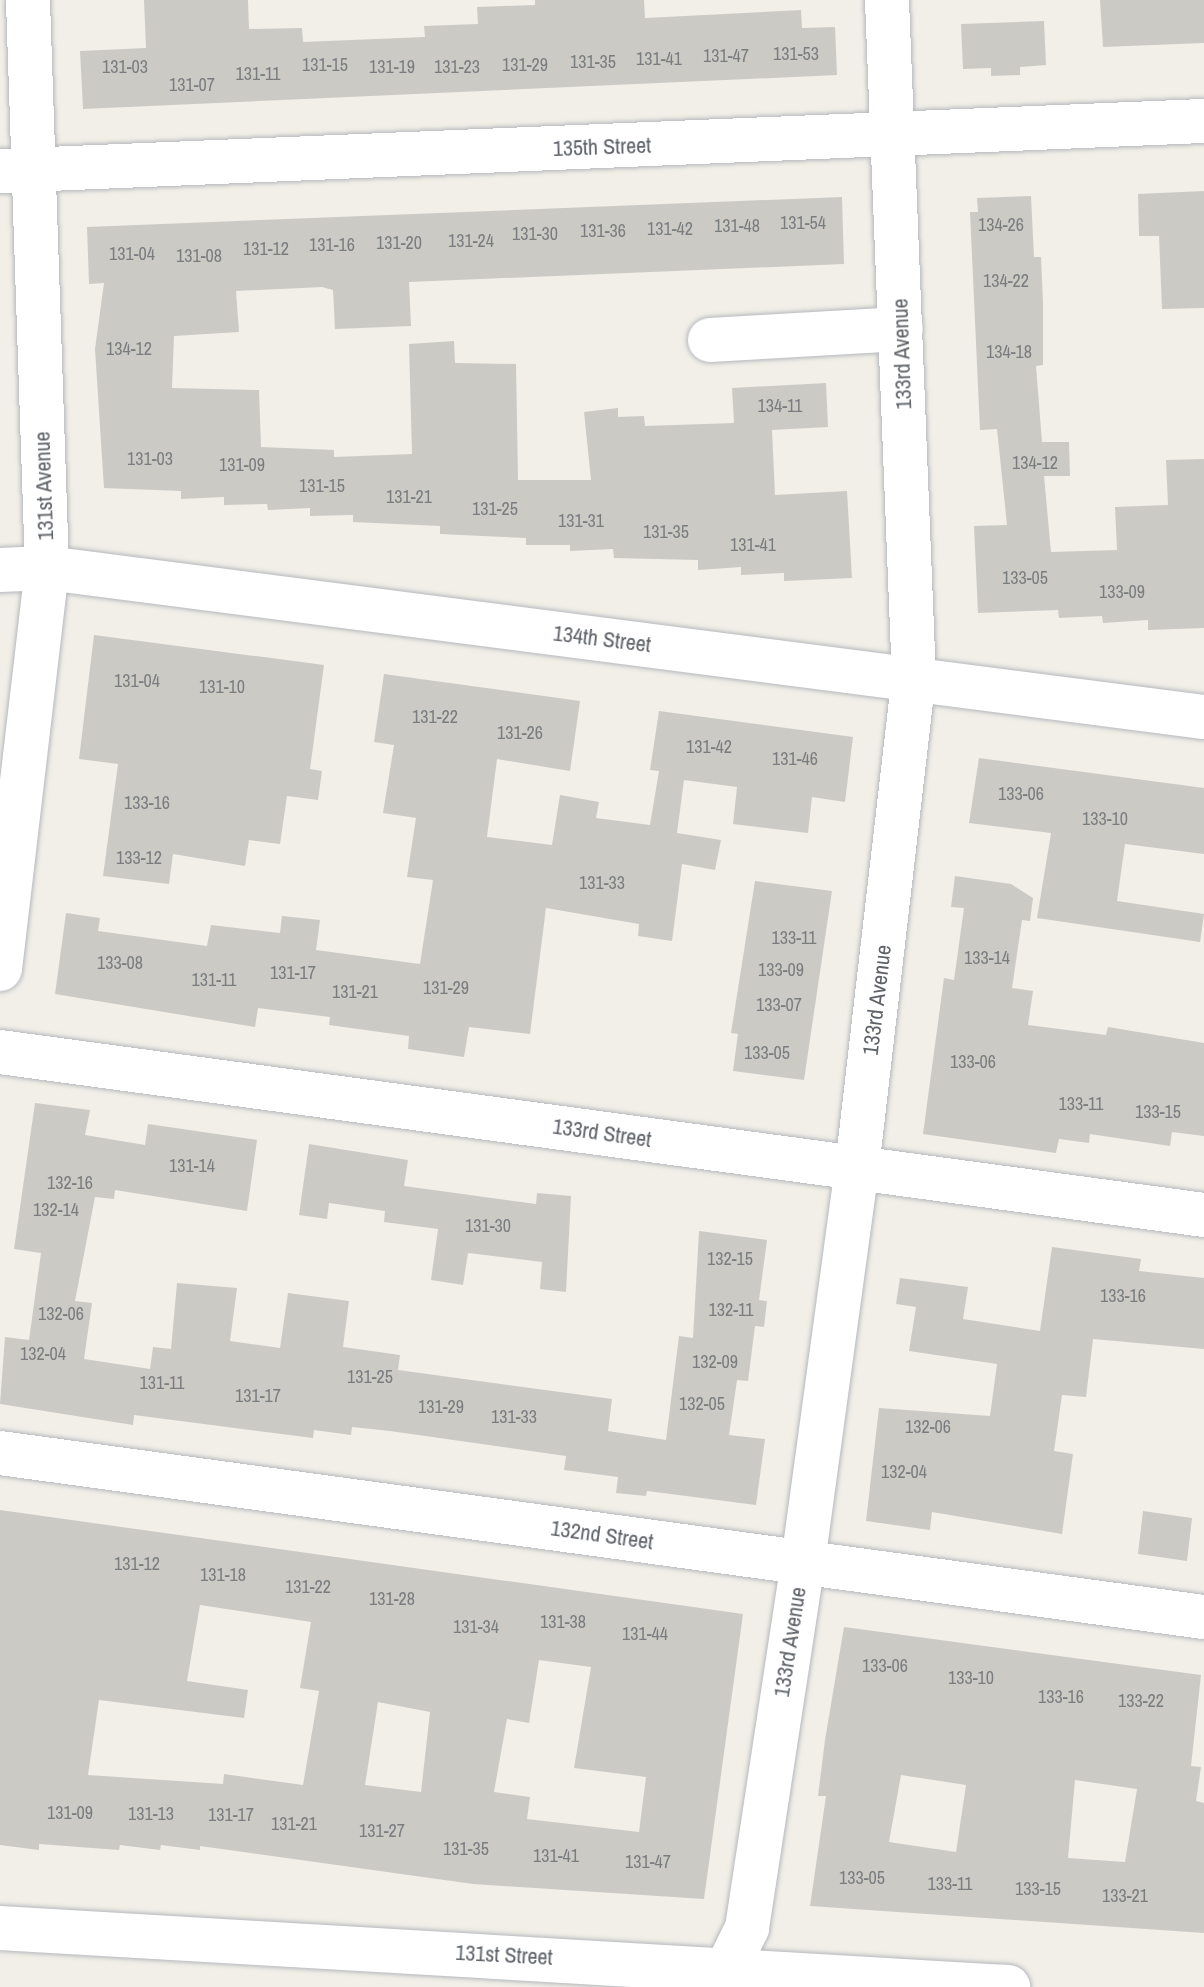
<!DOCTYPE html>
<style>
body{margin:0}
#map{position:relative;width:1204px;height:1987px;overflow:hidden;background:#f1efe8;font-family:"Archivo Narrow",sans-serif}
div>[style]{position:absolute}
.building>*{inset:0;background:#cccac5}
.roads{filter:drop-shadow(0 0 2px #b5b8bc) drop-shadow(0 0 2px #b5b8bc)}
.minor>*{height:44px;margin:-22px;padding:0 22px;transform-origin:22px;border-radius:22px;background:#fff}
span{translate:-50% -50%;white-space:nowrap;text-align:center;line-height:1.15;-webkit-text-stroke:6px #fff;paint-order:stroke}
.number-label{font-size:18px;color:#7a7d7f}
.number-label span{-webkit-text-stroke-width:0}
.street-label{font-size:22px;color:#5f6368}
</style>
<div id="map">
<div class="building">
<div style="clip-path:polygon(144px 0,248px 0,249px 29px,302px 28px,303px 42px,425px 37px,424px 26px,478px 24px,477px 7px,535px 5px,535px 0,644px 0,645px 18px,801px 10px,802px 28px,835px 27px,837px 75px,83px 109px,80px 51px,146px 48px)"></div>
<div style="clip-path:polygon(1100px 0,1204px 0,1204px 43px,1103px 47px)"></div>
<div style="clip-path:polygon(1044px 21px,1046px 65px,1020px 67px,1020px 75px,991px 76px,991px 68px,963px 69px,961px 24px)"></div>
<div style="clip-path:polygon(1204px 191px,1204px 308px,1162px 309px,1159px 236px,1139px 236px,1138px 194px)"></div>
<div style="clip-path:polygon(1031px 196px,1034px 257px,1041px 257px,1043px 302px,1043px 365px,1036px 366px,1042px 442px,1069px 442px,1070px 476px,1044px 476px,1051px 552px,1117px 550px,1115px 507px,1168px 505px,1166px 460px,1204px 459px,1204px 628px,1148px 630px,1148px 620px,1103px 623px,1102px 616px,1059px 618px,1058px 610px,978px 613px,974px 526px,1007px 525px,997px 429px,980px 430px,970px 212px,978px 212px,977px 198px)"></div>
<div style="clip-path:polygon(842px 197px,844px 264px,409px 282px,411px 326px,335px 329px,333px 290px,322px 287px,236px 291px,239px 332px,174px 336px,172px 388px,259px 390px,261px 447px,334px 450px,334px 457px,412px 454px,409px 344px,454px 341px,455px 363px,516px 364px,518px 480px,591px 480px,584px 412px,618px 408px,618px 417px,644px 416px,645px 426px,734px 423px,732px 388px,826px 383px,828px 427px,772px 430px,775px 495px,847px 491px,852px 578px,784px 581px,784px 573px,741px 575px,741px 567px,698px 570px,698px 560px,614px 558px,613px 549px,570px 551px,570px 545px,526px 545px,526px 538px,440px 534px,440px 526px,353px 522px,353px 515px,310px 516px,310px 508px,268px 510px,267px 504px,224px 505px,224px 497px,181px 499px,181px 491px,104px 488px,95px 349px,104px 283px,89px 284px,87px 227px)"></div>
<div style="clip-path:polygon(94px 635px,324px 665px,310px 769px,322px 771px,318px 800px,287px 796px,280px 844px,249px 840px,245px 866px,173px 854px,169px 884px,103px 876px,118px 764px,79px 759px)"></div>
<div style="clip-path:polygon(384px 674px,580px 701px,570px 771px,497px 759px,487px 837px,552px 845px,560px 795px,599px 802px,596px 818px,650px 825px,659px 771px,650px 770px,659px 711px,853px 737px,845px 802px,812px 797px,808px 833px,733px 824px,737px 787px,684px 780px,677px 833px,721px 840px,715px 870px,682px 864px,672px 941px,638px 936px,639px 924px,546px 908px,530px 1034px,469px 1027px,464px 1057px,408px 1049px,409px 1036px,329px 1025px,330px 1017px,258px 1008px,255px 1027px,55px 994px,66px 913px,100px 918px,98px 931px,207px 946px,211px 925px,280px 933px,282px 916px,320px 920px,316px 950px,420px 964px,433px 880px,407px 877px,416px 818px,383px 813px,394px 745px,374px 742px)"></div>
<div style="clip-path:polygon(979px 758px,1204px 788px,1204px 854px,1125px 844px,1117px 901px,1204px 914px,1200px 942px,1037px 918px,1051px 833px,969px 823px)"></div>
<div style="clip-path:polygon(955px 876px,1011px 884px,1033px 898px,1030px 921px,1022px 920px,1012px 988px,1033px 991px,1028px 1025px,1106px 1035px,1108px 1027px,1204px 1043px,1204px 1136px,1172px 1132px,1170px 1146px,1090px 1134px,1089px 1143px,1059px 1139px,1056px 1153px,923px 1134px,944px 978px,954px 980px,964px 908px,951px 907px)"></div>
<div style="clip-path:polygon(755px 881px,832px 891px,804px 1080px,733px 1071px,738px 1034px,731px 1033px)"></div>
<div style="clip-path:polygon(35px 1103px,90px 1110px,85px 1135px,145px 1145px,148px 1124px,257px 1140px,247px 1211px,115px 1190px,114px 1199px,95px 1197px,75px 1301px,92px 1303px,84px 1359px,150px 1369px,153px 1347px,171px 1349px,177px 1283px,237px 1288px,230px 1341px,280px 1348px,288px 1293px,349px 1301px,343px 1347px,400px 1355px,398px 1370px,612px 1399px,608px 1431px,666px 1440px,679px 1336px,693px 1338px,699px 1231px,767px 1240px,759px 1300px,767px 1301px,764px 1327px,755px 1326px,748px 1381px,737px 1380px,729px 1435px,765px 1439px,756px 1505px,647px 1491px,646px 1496px,616px 1493px,618px 1477px,564px 1470px,566px 1456px,390px 1431px,352px 1427px,351px 1435px,314px 1430px,313px 1438px,134px 1415px,133px 1425px,0 1404px,5px 1337px,29px 1340px,41px 1253px,14px 1249px)"></div>
<div style="clip-path:polygon(309px 1144px,408px 1160px,404px 1186px,536px 1204px,537px 1193px,571px 1196px,566px 1292px,540px 1289px,542px 1262px,468px 1253px,463px 1285px,431px 1280px,438px 1229px,384px 1222px,385px 1211px,329px 1203px,327px 1219px,299px 1215px)"></div>
<div style="clip-path:polygon(1052px 1247px,1141px 1259px,1139px 1271px,1204px 1278px,1204px 1349px,1093px 1339px,1086px 1397px,1062px 1395px,1054px 1451px,1073px 1454px,1062px 1534px,932px 1512px,930px 1530px,866px 1521px,879px 1408px,990px 1416px,997px 1364px,909px 1351px,916px 1307px,896px 1304px,900px 1278px,968px 1287px,963px 1319px,1040px 1331px)"></div>
<div style="clip-path:polygon(evenodd,0 1510px,743px 1614px,704px 1899px,473px 1884px,200px 1846px,200px 1850px,161px 1845px,160px 1850px,120px 1845px,119px 1850px,39px 1844px,39px 1850px,0 1845px,0 1510px,200px 1605px,311px 1622px,300px 1688px,319px 1691px,303px 1785px,224px 1774px,223px 1784px,88px 1775px,99px 1700px,244px 1718px,248px 1690px,187px 1681px,200px 1605px,0 1510px,539px 1660px,591px 1667px,574px 1768px,646px 1777px,639px 1832px,527px 1819px,530px 1797px,494px 1792px,507px 1719px,529px 1723px,539px 1660px,0 1510px,378px 1702px,430px 1712px,421px 1792px,365px 1785px,378px 1702px)"></div>
<div style="clip-path:polygon(1143px 1511px,1192px 1518px,1187px 1561px,1138px 1554px)"></div>
<div style="clip-path:polygon(evenodd,844px 1627px,1201px 1675px,1191px 1766px,1201px 1767px,1196px 1801px,1204px 1803px,1204px 1933px,810px 1906px,826px 1796px,818px 1796px,825px 1740px,844px 1627px,901px 1775px,966px 1785px,956px 1852px,889px 1842px,901px 1775px,844px 1627px,1075px 1780px,1137px 1789px,1125px 1862px,1068px 1858px,1075px 1780px)"></div>
</div>
<div class="roads">
<div class="minor">
<div style="left:0;top:171px;width:1205px;rotate:-2.38deg"></div>
<div style="left:710px;top:340px;width:191px;rotate:-3.3deg"></div>
<div style="left:0;top:570px;width:47px;rotate:-2.4deg"></div>
<div style="left:47px;top:568px;width:1167px;rotate:7.34deg"></div>
<div style="left:0;top:969px;width:404px;rotate:-83.3deg"></div>
<div style="left:47px;top:568px;width:568px;rotate:-91.92deg"></div>
<div style="left:0;top:1052px;width:1215px;rotate:7.71deg"></div>
<div style="left:0;top:1453px;width:1215px;rotate:7.76deg"></div>
<div style="left:0;top:1928px;width:1010px;rotate:3.35deg"></div>
<div style="left:718px;top:1987px;width:66px;rotate:-63.8deg"></div>
<div style="left:747px;top:1928px;width:370px;rotate:-81.3deg"></div>
<div style="left:803px;top:1562px;width:398px;rotate:-82.2deg"></div>
<div style="left:857px;top:1168px;width:492px;rotate:-83.4deg"></div>
<div style="left:914px;top:679px;width:680px;rotate:-92.28deg"></div>
</div>
</div>
<div class="number-label">
<span style="left:796px;top:54px">131-53</span>
<span style="left:726px;top:56px">131-47</span>
<span style="left:659px;top:59px">131-41</span>
<span style="left:593px;top:62px">131-35</span>
<span style="left:325px;top:65px">131-15</span>
<span style="left:525px;top:65px">131-29</span>
<span style="left:125px;top:67px">131-03</span>
<span style="left:392px;top:67px">131-19</span>
<span style="left:457px;top:67px">131-23</span>
<span style="left:258px;top:74px">131-11</span>
<span style="left:192px;top:85px">131-07</span>
<span style="left:803px;top:223px">131-54</span>
<span style="left:1001px;top:225px">134-26</span>
<span style="left:737px;top:226px">131-48</span>
<span style="left:670px;top:229px">131-42</span>
<span style="left:603px;top:231px">131-36</span>
<span style="left:535px;top:234px">131-30</span>
<span style="left:471px;top:241px">131-24</span>
<span style="left:399px;top:243px">131-20</span>
<span style="left:332px;top:245px">131-16</span>
<span style="left:266px;top:249px">131-12</span>
<span style="left:132px;top:254px">131-04</span>
<span style="left:199px;top:256px">131-08</span>
<span style="left:1006px;top:281px">134-22</span>
<span style="left:129px;top:349px">134-12</span>
<span style="left:1009px;top:352px">134-18</span>
<span style="left:780px;top:406px">134-11</span>
<span style="left:150px;top:459px">131-03</span>
<span style="left:1035px;top:463px">134-12</span>
<span style="left:242px;top:465px">131-09</span>
<span style="left:322px;top:486px">131-15</span>
<span style="left:409px;top:497px">131-21</span>
<span style="left:495px;top:509px">131-25</span>
<span style="left:581px;top:521px">131-31</span>
<span style="left:666px;top:532px">131-35</span>
<span style="left:753px;top:545px">131-41</span>
<span style="left:1025px;top:578px">133-05</span>
<span style="left:1122px;top:592px">133-09</span>
<span style="left:137px;top:681px">131-04</span>
<span style="left:222px;top:687px">131-10</span>
<span style="left:435px;top:717px">131-22</span>
<span style="left:520px;top:733px">131-26</span>
<span style="left:709px;top:747px">131-42</span>
<span style="left:795px;top:759px">131-46</span>
<span style="left:1021px;top:794px">133-06</span>
<span style="left:147px;top:803px">133-16</span>
<span style="left:1105px;top:819px">133-10</span>
<span style="left:139px;top:858px">133-12</span>
<span style="left:602px;top:883px">131-33</span>
<span style="left:794px;top:938px">133-11</span>
<span style="left:987px;top:958px">133-14</span>
<span style="left:120px;top:963px">133-08</span>
<span style="left:781px;top:970px">133-09</span>
<span style="left:293px;top:973px">131-17</span>
<span style="left:214px;top:980px">131-11</span>
<span style="left:446px;top:988px">131-29</span>
<span style="left:355px;top:992px">131-21</span>
<span style="left:779px;top:1005px">133-07</span>
<span style="left:767px;top:1053px">133-05</span>
<span style="left:973px;top:1062px">133-06</span>
<span style="left:1081px;top:1104px">133-11</span>
<span style="left:1158px;top:1112px">133-15</span>
<span style="left:192px;top:1166px">131-14</span>
<span style="left:70px;top:1183px">132-16</span>
<span style="left:56px;top:1210px">132-14</span>
<span style="left:488px;top:1226px">131-30</span>
<span style="left:730px;top:1259px">132-15</span>
<span style="left:1123px;top:1296px">133-16</span>
<span style="left:731px;top:1310px">132-11</span>
<span style="left:61px;top:1314px">132-06</span>
<span style="left:43px;top:1354px">132-04</span>
<span style="left:715px;top:1362px">132-09</span>
<span style="left:370px;top:1377px">131-25</span>
<span style="left:162px;top:1383px">131-11</span>
<span style="left:258px;top:1396px">131-17</span>
<span style="left:702px;top:1404px">132-05</span>
<span style="left:441px;top:1407px">131-29</span>
<span style="left:514px;top:1417px">131-33</span>
<span style="left:928px;top:1427px">132-06</span>
<span style="left:904px;top:1472px">132-04</span>
<span style="left:137px;top:1564px">131-12</span>
<span style="left:223px;top:1575px">131-18</span>
<span style="left:308px;top:1587px">131-22</span>
<span style="left:392px;top:1599px">131-28</span>
<span style="left:563px;top:1622px">131-38</span>
<span style="left:476px;top:1627px">131-34</span>
<span style="left:645px;top:1634px">131-44</span>
<span style="left:885px;top:1666px">133-06</span>
<span style="left:971px;top:1678px">133-10</span>
<span style="left:1061px;top:1697px">133-16</span>
<span style="left:1141px;top:1701px">133-22</span>
<span style="left:70px;top:1813px">131-09</span>
<span style="left:151px;top:1814px">131-13</span>
<span style="left:231px;top:1815px">131-17</span>
<span style="left:294px;top:1824px">131-21</span>
<span style="left:382px;top:1831px">131-27</span>
<span style="left:466px;top:1849px">131-35</span>
<span style="left:556px;top:1856px">131-41</span>
<span style="left:648px;top:1862px">131-47</span>
<span style="left:862px;top:1878px">133-05</span>
<span style="left:950px;top:1884px">133-11</span>
<span style="left:1038px;top:1889px">133-15</span>
<span style="left:1125px;top:1896px">133-21</span>
</div>
<div class="street-label">
<span style="left:602px;top:147px;rotate:-2deg">135th Street</span>
<span style="left:902px;top:354px;rotate:-92deg">133rd Avenue</span>
<span style="left:44px;top:486px;rotate:-92deg">131st Avenue</span>
<span style="left:602px;top:639px;rotate:7deg">134th Street</span>
<span style="left:877px;top:1000px;rotate:-83deg">133rd Avenue</span>
<span style="left:602px;top:1133px;rotate:8deg">133rd Street</span>
<span style="left:602px;top:1535px;rotate:8deg">132nd Street</span>
<span style="left:790px;top:1642px;rotate:-81deg">133rd Avenue</span>
<span style="left:504px;top:1955px;rotate:3deg">131st Street</span>
</div>
</div>
